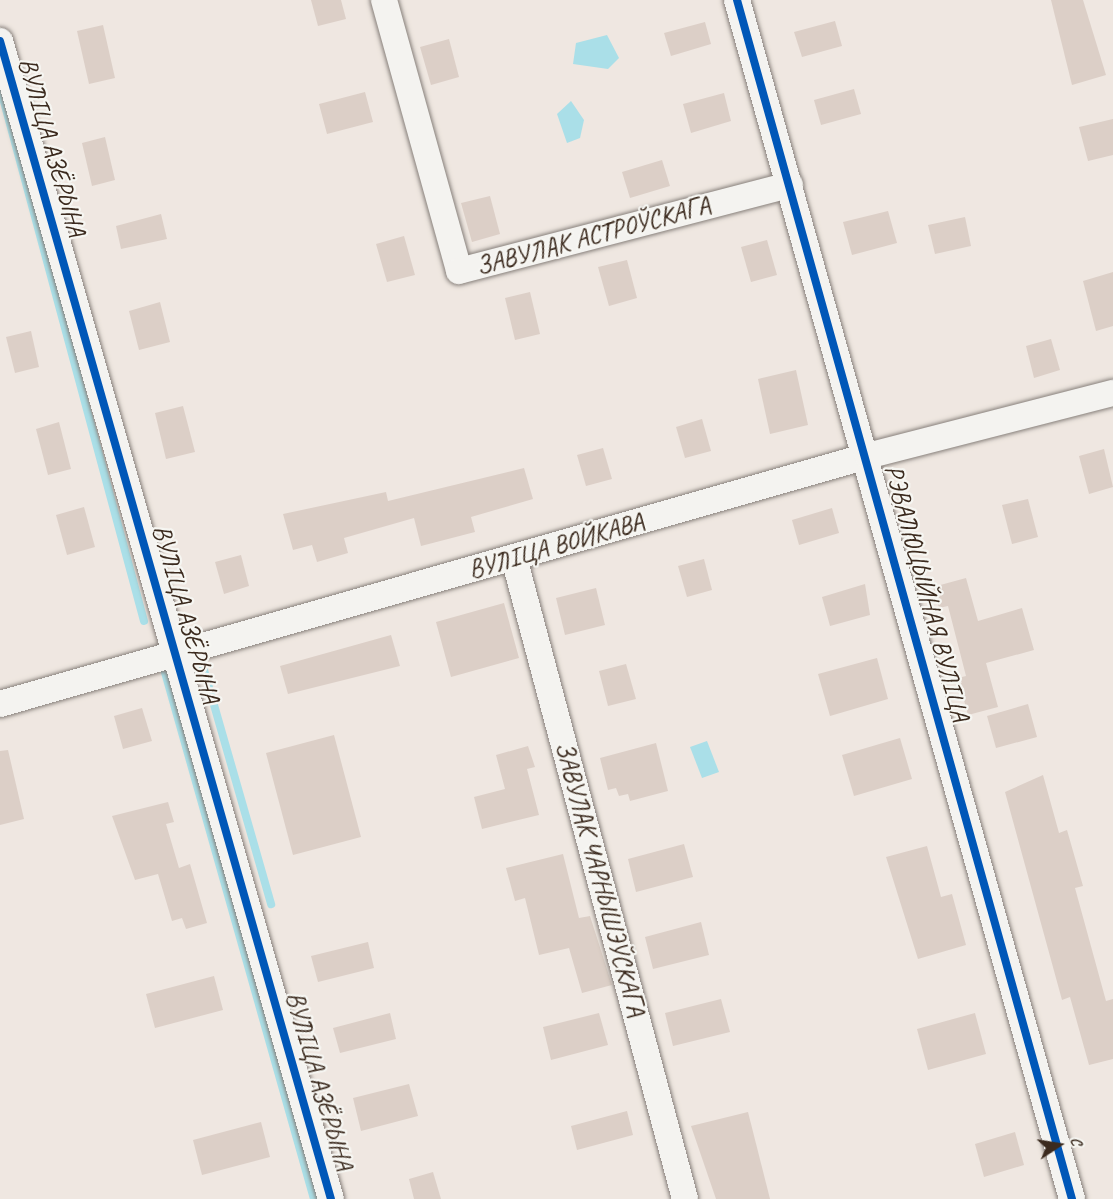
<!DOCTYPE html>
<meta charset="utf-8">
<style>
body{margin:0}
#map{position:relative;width:1113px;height:1199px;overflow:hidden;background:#efe7e1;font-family:Caveat,sans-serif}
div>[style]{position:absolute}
.water>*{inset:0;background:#aadfe8}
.stream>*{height:8px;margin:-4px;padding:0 4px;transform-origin:4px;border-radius:4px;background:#aadfe8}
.building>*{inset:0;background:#dccfc7}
.roads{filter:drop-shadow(0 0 2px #87807b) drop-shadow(0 0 2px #87807b)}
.minor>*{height:26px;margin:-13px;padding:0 13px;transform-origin:13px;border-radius:13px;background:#f4f3f0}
.cycleway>*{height:8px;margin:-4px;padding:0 4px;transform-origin:4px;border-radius:4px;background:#0057b8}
span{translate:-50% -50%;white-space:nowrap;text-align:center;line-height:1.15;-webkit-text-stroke:4.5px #f6f6f2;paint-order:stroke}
.street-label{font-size:26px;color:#3b2a1e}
.north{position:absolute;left:1029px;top:1115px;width:60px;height:60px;-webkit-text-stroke:4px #f6f6f2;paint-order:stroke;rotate:78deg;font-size:16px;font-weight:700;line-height:24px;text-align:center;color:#3b2a1e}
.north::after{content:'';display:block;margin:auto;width:21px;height:27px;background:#3b2a1e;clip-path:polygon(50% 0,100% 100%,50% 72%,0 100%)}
</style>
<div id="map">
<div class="water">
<div style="clip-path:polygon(607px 35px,619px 58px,608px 69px,573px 64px,576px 43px)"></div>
<div style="clip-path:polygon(571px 101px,584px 120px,580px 138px,567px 143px,557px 114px)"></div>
<div style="clip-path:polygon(707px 741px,719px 772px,702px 778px,690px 747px)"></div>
</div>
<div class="stream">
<div style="left:0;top:87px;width:553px;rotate:74.91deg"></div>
<div style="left:202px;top:663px;width:251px;rotate:74deg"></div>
<div style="left:164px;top:669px;width:551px;rotate:74.2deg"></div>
</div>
<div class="building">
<div style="clip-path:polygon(311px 0,341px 0,346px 19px,318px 26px)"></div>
<div style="clip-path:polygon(1051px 0,1083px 0,1106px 75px,1072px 85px)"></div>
<div style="clip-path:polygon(835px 21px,842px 46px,802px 57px,794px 32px)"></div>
<div style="clip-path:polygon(705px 22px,711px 44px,671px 56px,664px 33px)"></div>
<div style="clip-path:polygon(103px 25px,115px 78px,89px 84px,77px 31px)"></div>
<div style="clip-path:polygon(449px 39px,459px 77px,431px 85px,420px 47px)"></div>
<div style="clip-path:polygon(854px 89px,861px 114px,821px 125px,814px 100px)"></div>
<div style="clip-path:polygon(365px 92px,373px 122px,327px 134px,319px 104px)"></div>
<div style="clip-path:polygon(724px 93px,731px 121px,691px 133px,683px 104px)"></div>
<div style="clip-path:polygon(1113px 119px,1113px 155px,1088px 161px,1079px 127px)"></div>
<div style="clip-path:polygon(105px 137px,115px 180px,92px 186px,82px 143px)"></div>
<div style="clip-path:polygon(662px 160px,670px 186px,630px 198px,622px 172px)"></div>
<div style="clip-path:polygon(490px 196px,500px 234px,472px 242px,461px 203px)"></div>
<div style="clip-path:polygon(888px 211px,897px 243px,852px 255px,843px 222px)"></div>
<div style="clip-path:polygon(161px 214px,167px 239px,121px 249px,116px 226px)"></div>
<div style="clip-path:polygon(965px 217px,971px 246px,935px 254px,928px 225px)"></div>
<div style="clip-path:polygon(404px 236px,415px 275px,387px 282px,376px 244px)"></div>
<div style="clip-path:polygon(767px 240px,777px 275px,751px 282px,741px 247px)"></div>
<div style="clip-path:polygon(627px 260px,637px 298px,609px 306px,598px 267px)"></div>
<div style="clip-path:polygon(1113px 272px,1113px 326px,1096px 331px,1083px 281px)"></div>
<div style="clip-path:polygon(530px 292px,540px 334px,515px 340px,505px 298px)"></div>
<div style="clip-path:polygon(160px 302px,170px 342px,139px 350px,129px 311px)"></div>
<div style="clip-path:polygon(31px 331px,39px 367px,15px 373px,6px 337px)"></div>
<div style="clip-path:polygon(1051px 339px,1060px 370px,1034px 378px,1026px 346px)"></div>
<div style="clip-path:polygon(796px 370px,808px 425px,770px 434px,758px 379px)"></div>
<div style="clip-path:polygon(183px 406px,195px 452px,166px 459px,155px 413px)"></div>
<div style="clip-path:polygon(702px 419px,711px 451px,685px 458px,676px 427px)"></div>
<div style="clip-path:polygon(59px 422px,71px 469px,48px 475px,36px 429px)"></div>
<div style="clip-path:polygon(603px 448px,612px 479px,586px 486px,577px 455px)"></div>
<div style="clip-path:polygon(1104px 449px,1113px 487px,1089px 494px,1079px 456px)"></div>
<div style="clip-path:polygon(524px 468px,533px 499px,471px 517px,475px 532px,421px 546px,414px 518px,344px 538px,348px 553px,317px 562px,312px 545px,293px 550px,283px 514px,386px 492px,388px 501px)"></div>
<div style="clip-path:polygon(1028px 499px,1038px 537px,1012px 544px,1002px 505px)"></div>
<div style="clip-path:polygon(84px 507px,95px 547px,67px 555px,56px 515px)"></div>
<div style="clip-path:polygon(832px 508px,839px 533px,799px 545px,792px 520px)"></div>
<div style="clip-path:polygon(241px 555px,249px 586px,224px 594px,215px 562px)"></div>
<div style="clip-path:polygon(704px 559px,712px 590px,687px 597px,678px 566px)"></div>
<div style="clip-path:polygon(966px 578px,978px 621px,1022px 608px,1034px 650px,986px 663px,998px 707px,968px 715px,958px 678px,966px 676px,948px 606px,939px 608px,933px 587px)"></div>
<div style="clip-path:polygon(865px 584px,870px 615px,830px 626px,822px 597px)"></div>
<div style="clip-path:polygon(596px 588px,605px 625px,565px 635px,556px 598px)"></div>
<div style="clip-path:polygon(504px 603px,519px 658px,451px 677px,436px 622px)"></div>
<div style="clip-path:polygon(391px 635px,400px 666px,288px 694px,280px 666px)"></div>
<div style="clip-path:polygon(877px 658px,888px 699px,830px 716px,818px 674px)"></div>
<div style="clip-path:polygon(626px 664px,636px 699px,608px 706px,599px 671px)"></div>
<div style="clip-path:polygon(1028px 704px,1037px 737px,996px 748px,987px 716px)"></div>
<div style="clip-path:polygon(142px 708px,152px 741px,123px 749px,114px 716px)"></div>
<div style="clip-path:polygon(334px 735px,361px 837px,293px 855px,266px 753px)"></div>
<div style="clip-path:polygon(900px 738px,912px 779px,854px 796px,842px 755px)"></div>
<div style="clip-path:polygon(656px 743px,668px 791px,630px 801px,628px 794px,619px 796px,616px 788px,608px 790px,600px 758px)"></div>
<div style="clip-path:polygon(528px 746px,535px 767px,527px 769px,539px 815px,482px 829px,474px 797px,505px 789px,496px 755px)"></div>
<div style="clip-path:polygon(8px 750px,24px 819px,0 825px,0 751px)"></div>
<div style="clip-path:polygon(1043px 775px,1059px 833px,1067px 830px,1083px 886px,1075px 888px,1106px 1001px,1113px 999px,1113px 1059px,1089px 1065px,1070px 997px,1062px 1000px,1005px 792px)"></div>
<div style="clip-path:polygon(168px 802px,174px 822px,166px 824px,179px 868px,190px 864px,207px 923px,186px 929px,182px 918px,172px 921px,158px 874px,135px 880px,112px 816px)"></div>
<div style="clip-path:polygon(684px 844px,693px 877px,636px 892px,628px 859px)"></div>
<div style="clip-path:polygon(927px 846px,941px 897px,952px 894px,966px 945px,918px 959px,886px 857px)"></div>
<div style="clip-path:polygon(563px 854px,579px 918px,590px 916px,612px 985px,582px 993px,569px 948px,539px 955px,525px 898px,515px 901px,506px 868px)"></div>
<div style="clip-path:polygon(701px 922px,709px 955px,653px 969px,645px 937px)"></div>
<div style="clip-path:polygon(368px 942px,374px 968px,318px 982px,311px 956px)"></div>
<div style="clip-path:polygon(214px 976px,223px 1010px,155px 1028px,146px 994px)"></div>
<div style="clip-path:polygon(721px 999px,730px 1032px,673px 1046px,665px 1013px)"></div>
<div style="clip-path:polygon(390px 1013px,396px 1039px,340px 1053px,333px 1028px)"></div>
<div style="clip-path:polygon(599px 1013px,608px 1045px,551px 1060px,543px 1027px)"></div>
<div style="clip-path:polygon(975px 1013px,986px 1054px,928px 1070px,917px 1029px)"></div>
<div style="clip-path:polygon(409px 1084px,418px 1116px,361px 1131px,353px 1098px)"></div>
<div style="clip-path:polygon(627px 1111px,633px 1135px,577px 1150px,571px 1126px)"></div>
<div style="clip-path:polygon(748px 1112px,770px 1199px,716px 1199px,691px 1126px)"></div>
<div style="clip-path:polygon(261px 1122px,270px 1157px,202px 1175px,193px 1140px)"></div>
<div style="clip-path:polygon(1015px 1132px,1024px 1165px,984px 1177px,975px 1144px)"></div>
<div style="clip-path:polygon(433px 1172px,441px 1199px,414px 1199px,409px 1179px)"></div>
</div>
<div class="roads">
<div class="minor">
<div style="left:384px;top:0;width:281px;rotate:74.5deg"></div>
<div style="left:459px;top:271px;width:342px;rotate:-14.6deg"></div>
<div style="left:737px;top:0;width:1245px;rotate:74.39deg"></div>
<div style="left:0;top:41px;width:1204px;rotate:74.05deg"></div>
<div style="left:514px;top:558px;width:663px;rotate:75.06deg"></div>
<div style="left:0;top:704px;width:902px;rotate:-15.96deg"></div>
<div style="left:867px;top:456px;width:254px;rotate:-14.4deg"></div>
</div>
</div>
<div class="cycleway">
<div style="left:737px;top:0;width:1245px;rotate:74.39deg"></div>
<div style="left:0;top:41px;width:1204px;rotate:74.05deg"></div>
</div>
<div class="street-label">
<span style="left:52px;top:147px;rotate:74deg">ВУЛІЦА АЗЁРЫНА</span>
<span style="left:593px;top:236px;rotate:-15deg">ЗАВУЛАК АСТРОЎСКАГА</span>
<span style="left:556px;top:546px;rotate:-16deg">ВУЛІЦА ВОЙКАВА</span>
<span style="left:927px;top:593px;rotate:75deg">РЭВАЛЮЦЫЙНАЯ ВУЛІЦА</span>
<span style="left:186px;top:614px;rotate:74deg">ВУЛІЦА АЗЁРЫНА</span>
<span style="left:600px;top:879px;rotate:75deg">ЗАВУЛАК ЧАРНЫШЭЎСКАГА</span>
<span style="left:319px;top:1081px;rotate:74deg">ВУЛІЦА АЗЁРЫНА</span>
</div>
<div class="north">С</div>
</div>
